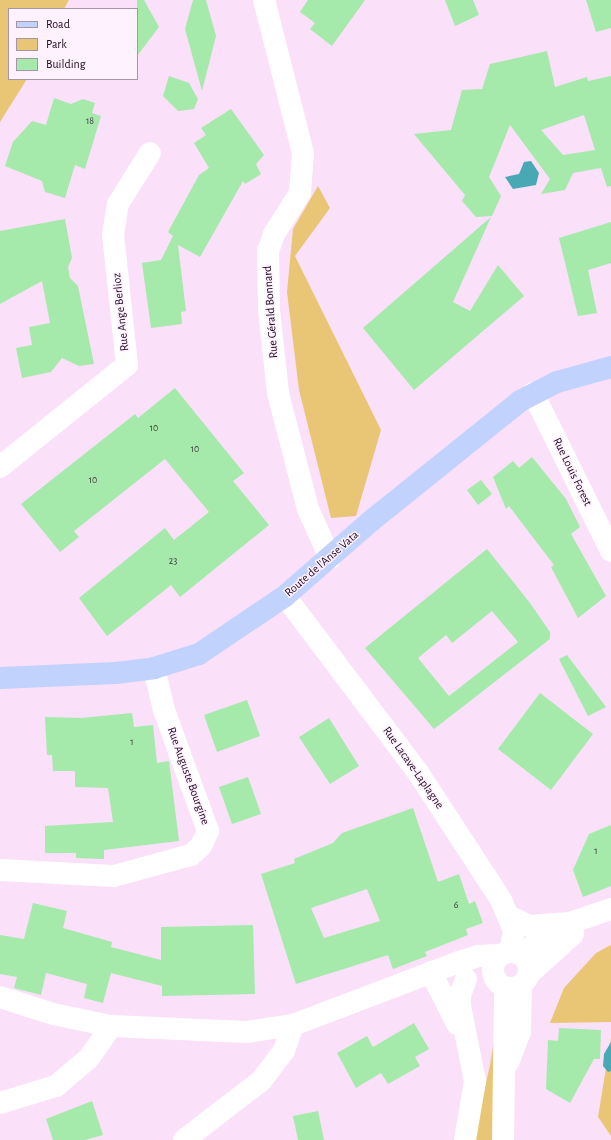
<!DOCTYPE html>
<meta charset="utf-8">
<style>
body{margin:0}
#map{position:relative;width:611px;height:1140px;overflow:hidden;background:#fae0f9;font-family:"Alegreya Sans",sans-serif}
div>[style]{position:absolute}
.green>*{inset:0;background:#e9c675}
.water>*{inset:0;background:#48a9b5}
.building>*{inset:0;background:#a5e9ab}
.street>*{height:22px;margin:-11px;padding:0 11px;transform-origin:11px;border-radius:11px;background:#fff}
.secondary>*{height:22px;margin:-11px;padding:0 11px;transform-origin:11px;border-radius:11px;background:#fff}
.secondary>.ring{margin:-11px;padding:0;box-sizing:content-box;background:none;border:22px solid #fff;border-radius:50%}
.primary>*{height:22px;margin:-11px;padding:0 11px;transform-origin:11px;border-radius:11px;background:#c1d2fc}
span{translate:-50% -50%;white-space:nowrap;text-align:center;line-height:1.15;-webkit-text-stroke:3px #fff2ff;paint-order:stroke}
.number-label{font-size:10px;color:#404142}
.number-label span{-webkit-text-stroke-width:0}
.street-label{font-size:12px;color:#1f091f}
.legend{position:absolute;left:8px;top:8px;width:130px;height:72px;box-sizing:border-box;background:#fff2ff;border:1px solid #a595a5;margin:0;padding:5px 7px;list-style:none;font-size:12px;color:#1f091f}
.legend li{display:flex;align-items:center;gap:8px;height:20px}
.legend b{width:20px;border:1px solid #a595a5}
</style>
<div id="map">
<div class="green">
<div style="clip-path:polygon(0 0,69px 0,64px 9px,9px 9px,9px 79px,27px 79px,0 122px)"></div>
<div style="clip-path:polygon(318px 186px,330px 208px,295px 256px,381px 430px,356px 516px,331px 518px,299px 390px,287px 292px,293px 229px)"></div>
<div style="clip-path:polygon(611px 945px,611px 1022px,550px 1023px,564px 988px,596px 953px)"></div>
<div style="clip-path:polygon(496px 1029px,494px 1140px,473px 1140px,490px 1065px)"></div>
<div style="clip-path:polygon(611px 1038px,611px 1136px,598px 1117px)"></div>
</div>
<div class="water">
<div style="clip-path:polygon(531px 161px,539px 173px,536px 185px,513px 189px,505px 177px,519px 174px,524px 162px)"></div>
<div style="clip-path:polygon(611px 1042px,611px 1071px,608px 1072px,603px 1066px,604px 1054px)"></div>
</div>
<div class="building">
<div style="clip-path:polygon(137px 0,144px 0,159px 27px,137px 56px)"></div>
<div style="clip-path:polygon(193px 0,206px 0,216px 36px,202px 91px,185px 29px)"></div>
<div style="clip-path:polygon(308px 0,365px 0,332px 46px,310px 29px,315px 23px,300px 12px)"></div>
<div style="clip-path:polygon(445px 0,473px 0,479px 15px,455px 26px)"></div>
<div style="clip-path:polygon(586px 0,611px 0,611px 28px,596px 32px)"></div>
<div style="clip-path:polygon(evenodd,547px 51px,555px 87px,587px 77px,588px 81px,611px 76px,611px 186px,607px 187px,601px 168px,573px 173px,565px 190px,541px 194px,550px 179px,510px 125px,489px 177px,501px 196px,492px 216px,476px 217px,462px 201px,465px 195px,414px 134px,451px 130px,462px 90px,482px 89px,490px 64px,547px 51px,584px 115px,595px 150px,563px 155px,541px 130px,584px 115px)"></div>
<div style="clip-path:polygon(169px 76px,189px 83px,198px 99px,194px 109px,178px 111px,163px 96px)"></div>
<div style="clip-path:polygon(54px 98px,71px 104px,83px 99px,95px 103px,92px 113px,101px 116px,85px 169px,75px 165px,65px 198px,45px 192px,42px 181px,5px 166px,13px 142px,32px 121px,46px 125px)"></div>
<div style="clip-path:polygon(231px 109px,264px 155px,256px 164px,261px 174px,245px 184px,243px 181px,200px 257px,178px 245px,186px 311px,181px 312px,182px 324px,151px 328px,142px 263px,161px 260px,173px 236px,168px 232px,199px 175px,209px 168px,194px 143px,206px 135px,201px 128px)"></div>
<div style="clip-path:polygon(491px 217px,453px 302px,470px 311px,498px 265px,524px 296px,414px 390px,363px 328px)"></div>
<div style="clip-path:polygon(65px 219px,72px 258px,68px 267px,70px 278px,78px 286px,94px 364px,79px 366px,62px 358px,51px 372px,22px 378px,16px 348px,32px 345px,29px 327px,50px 323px,42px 281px,0 304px,0 231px)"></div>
<div style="clip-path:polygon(611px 222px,611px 263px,588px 270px,597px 313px,578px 316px,559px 238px)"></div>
<div style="clip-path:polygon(175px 388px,244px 473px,233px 481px,269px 525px,180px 597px,171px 585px,107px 636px,79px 598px,165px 528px,174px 540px,209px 512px,165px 459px,74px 531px,79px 537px,60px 552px,21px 504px,135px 414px,138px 418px)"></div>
<div style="clip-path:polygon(532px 457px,566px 499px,580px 527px,571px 534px,606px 596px,578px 618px,551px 567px,554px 565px,509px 506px,506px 509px,493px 477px,513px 461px,519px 468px)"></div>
<div style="clip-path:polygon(481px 480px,492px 494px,478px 505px,467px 490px)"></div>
<div style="clip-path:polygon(evenodd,487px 549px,530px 603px,550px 632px,550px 639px,434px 729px,365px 648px,487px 549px,492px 611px,518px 642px,449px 696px,418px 658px,446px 635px,452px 643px,492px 611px)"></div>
<div style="clip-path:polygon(567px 655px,606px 707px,588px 716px,559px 659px)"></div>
<div style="clip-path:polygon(540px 693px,593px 734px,551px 790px,498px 749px)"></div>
<div style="clip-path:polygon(247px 700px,260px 736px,217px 752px,204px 715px)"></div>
<div style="clip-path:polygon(132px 713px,134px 727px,153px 725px,157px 763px,169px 761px,179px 841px,104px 850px,104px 859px,76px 858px,76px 853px,45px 853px,45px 826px,113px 822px,108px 788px,75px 787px,75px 771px,53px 771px,52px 755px,47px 755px,45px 717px,81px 718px)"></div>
<div style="clip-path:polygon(329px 718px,359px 766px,330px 784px,299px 737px)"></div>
<div style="clip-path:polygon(248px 777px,261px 814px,232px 824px,219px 787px)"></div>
<div style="clip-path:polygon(evenodd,413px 808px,438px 882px,459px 874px,469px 904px,475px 901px,483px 923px,466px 929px,468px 935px,425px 952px,427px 956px,393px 969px,388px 955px,296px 984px,261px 874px,295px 863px,294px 859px,333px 843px,342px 833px,413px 808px,367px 889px,380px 921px,324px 938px,311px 908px,367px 889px)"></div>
<div style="clip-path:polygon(611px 825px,611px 886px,583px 897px,573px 870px,589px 834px)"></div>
<div style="clip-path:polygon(33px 903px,67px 911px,63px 928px,112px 942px,111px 947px,161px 960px,161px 927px,253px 925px,255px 994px,162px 996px,162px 986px,111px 973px,103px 1003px,84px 998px,87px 984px,46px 973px,41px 995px,14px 988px,17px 977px,0 974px,0 935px,24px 939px)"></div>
<div style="clip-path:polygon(414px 1023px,429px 1049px,415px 1057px,420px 1066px,388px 1084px,381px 1073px,356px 1088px,337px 1053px,367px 1036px,373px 1047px)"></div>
<div style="clip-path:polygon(559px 1028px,601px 1030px,600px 1059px,594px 1059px,570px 1103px,546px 1089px,548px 1040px,558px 1041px)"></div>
<div style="clip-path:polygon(92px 1101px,103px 1135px,85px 1140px,53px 1140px,46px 1119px)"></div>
<div style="clip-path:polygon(318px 1111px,324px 1140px,298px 1140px,293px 1116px)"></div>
</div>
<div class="street">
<div style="left:264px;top:0;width:158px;rotate:75.7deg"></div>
<div style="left:303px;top:153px;width:40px;rotate:94.3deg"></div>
<div style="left:300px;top:193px;width:49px;rotate:122.4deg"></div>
<div style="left:274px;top:234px;width:18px;rotate:109deg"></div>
<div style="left:268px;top:251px;width:58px;rotate:89deg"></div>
<div style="left:269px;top:309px;width:84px;rotate:83.9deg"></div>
<div style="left:278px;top:393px;width:120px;rotate:75.5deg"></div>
<div style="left:308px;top:509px;width:54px;rotate:65.8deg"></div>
<div style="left:533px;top:393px;width:176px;rotate:63.7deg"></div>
<div style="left:0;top:467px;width:163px;rotate:-38.8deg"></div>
<div style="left:127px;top:365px;width:131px;rotate:-96.1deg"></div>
<div style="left:113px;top:235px;width:31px;rotate:-81deg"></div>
<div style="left:118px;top:204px;width:60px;rotate:-57.9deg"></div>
<div style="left:0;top:870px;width:114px;rotate:3deg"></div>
<div style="left:114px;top:876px;width:80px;rotate:-15.3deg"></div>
<div style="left:191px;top:855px;width:13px;rotate:-42deg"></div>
<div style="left:201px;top:846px;width:17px;rotate:-65deg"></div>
<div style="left:208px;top:831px;width:129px;rotate:-110deg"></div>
<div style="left:164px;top:710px;width:43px;rotate:-103.4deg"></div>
<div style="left:520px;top:954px;width:59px;rotate:-31.8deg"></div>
<div style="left:570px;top:923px;width:43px;rotate:-18.9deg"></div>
<div style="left:530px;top:973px;width:58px;rotate:-42.2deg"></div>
<div style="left:0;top:1103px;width:59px;rotate:-16.9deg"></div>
<div style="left:56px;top:1086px;width:43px;rotate:-40.3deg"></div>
<div style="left:89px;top:1058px;width:39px;rotate:-55deg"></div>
<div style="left:184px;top:1140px;width:97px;rotate:-37.5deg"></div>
<div style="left:261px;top:1081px;width:38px;rotate:-53deg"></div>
<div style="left:284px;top:1051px;width:28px;rotate:-71deg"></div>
</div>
<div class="secondary">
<div style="left:285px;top:596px;width:223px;rotate:53deg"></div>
<div style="left:419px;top:774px;width:150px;rotate:56.9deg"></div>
<div style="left:501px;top:900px;width:34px;rotate:67deg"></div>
<div style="left:514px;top:931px;width:21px;rotate:101deg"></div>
<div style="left:511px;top:917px;width:20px;rotate:27deg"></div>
<div style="left:529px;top:926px;width:41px;rotate:-4.2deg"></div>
<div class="ring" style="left:493px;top:952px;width:14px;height:14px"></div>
<div style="left:431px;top:972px;width:58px;rotate:63.4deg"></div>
<div style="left:0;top:997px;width:56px;rotate:17.8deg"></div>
<div style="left:53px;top:1014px;width:59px;rotate:11.7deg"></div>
<div style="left:111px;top:1026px;width:135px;rotate:2.5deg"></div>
<div style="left:246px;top:1032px;width:48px;rotate:-8.5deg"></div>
<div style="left:293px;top:1025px;width:178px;rotate:-20.8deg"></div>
<div style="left:459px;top:962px;width:21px;rotate:-17deg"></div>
<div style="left:479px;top:956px;width:22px;rotate:-3deg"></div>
<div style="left:508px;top:1063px;width:33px;rotate:-69deg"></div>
<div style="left:520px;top:1032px;width:46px;rotate:-88.8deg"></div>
<div style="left:465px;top:1140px;width:60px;rotate:-80.4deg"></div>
<div style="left:475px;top:1081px;width:76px;rotate:-101.3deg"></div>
<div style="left:460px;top:1006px;width:11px;rotate:-90deg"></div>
<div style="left:460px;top:995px;width:17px;rotate:-69deg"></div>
<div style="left:503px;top:1140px;width:152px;rotate:-89.2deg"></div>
</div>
<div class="primary">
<div style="left:0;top:678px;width:116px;rotate:-2.5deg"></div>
<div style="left:116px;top:673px;width:38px;rotate:-7deg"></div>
<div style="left:154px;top:668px;width:47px;rotate:-17.3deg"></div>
<div style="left:199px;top:654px;width:104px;rotate:-34deg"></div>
<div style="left:285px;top:596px;width:114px;rotate:-41.1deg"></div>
<div style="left:371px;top:521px;width:191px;rotate:-38.8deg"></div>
<div style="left:520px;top:401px;width:42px;rotate:-27.2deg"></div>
<div style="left:557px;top:382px;width:56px;rotate:-15.5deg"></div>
</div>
<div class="number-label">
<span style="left:90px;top:122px">18</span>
<span style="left:154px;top:429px">10</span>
<span style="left:195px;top:450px">10</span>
<span style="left:93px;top:481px">10</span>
<span style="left:173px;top:562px">23</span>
<span style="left:132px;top:743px">1</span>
<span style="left:596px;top:852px">1</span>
<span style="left:456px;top:906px">6</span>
</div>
<div class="street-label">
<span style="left:121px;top:312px;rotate:-96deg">Rue Ange Berlioz</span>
<span style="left:271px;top:312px;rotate:-94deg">Rue Gérald Bonnard</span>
<span style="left:572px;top:472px;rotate:64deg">Rue Louis Forest</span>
<span style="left:322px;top:564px;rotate:-41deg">Route de l'Anse Vata</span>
<span style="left:413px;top:768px;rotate:55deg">Rue Lacave-Laplagne</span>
<span style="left:188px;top:776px;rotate:70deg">Rue Auguste Bourgine</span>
</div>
<ul class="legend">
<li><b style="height:5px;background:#c1d2fc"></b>Road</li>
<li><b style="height:11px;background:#e9c675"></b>Park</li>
<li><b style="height:11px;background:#a5e9ab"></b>Building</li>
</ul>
</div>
